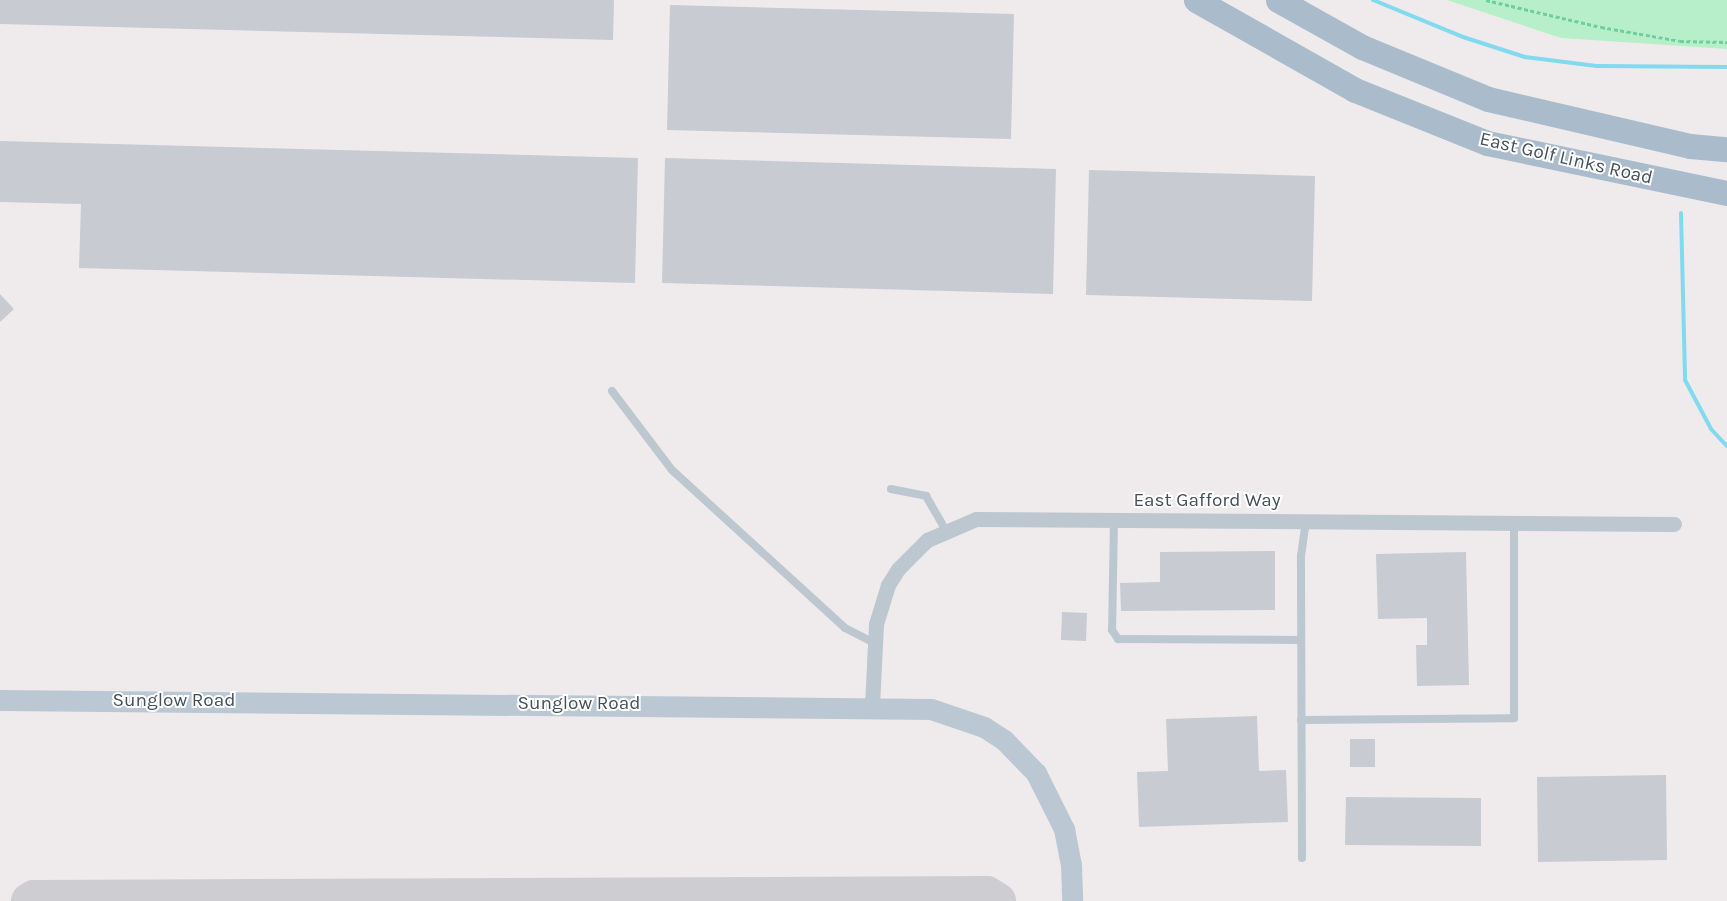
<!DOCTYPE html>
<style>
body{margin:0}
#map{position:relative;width:1727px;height:901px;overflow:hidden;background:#efebec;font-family:Karla,sans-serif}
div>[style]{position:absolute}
.green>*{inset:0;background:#b7efcb}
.stream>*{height:4px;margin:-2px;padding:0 2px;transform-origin:2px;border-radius:2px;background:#82daee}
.taxiway>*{height:36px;margin:-18px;padding:0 18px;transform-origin:18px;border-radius:18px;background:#ceced2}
.building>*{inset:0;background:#c8cbd1}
.path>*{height:2.5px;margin-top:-1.25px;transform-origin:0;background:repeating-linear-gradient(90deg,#6ece9c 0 4px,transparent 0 6.5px)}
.lane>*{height:8px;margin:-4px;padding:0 4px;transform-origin:4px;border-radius:4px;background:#bcc7cf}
.street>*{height:15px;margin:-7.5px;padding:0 7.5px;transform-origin:7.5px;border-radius:7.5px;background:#bcc7cf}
.secondary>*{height:21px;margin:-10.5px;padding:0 10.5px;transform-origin:10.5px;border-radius:10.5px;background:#bbc8d4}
.primary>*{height:25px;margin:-12.5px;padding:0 12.5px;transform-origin:12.5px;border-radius:12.5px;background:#aabccc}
span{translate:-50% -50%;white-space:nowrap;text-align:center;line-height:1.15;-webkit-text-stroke:4px #fff;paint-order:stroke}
.street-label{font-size:19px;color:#44505a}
</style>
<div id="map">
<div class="green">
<div style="clip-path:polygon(1447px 0,1727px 0,1727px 49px,1561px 38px)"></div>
</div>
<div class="stream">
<div style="left:1373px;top:0;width:97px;rotate:22.3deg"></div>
<div style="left:1463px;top:37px;width:65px;rotate:17.9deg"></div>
<div style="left:1525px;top:57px;width:72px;rotate:7.2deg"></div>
<div style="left:1596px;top:66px;width:131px;rotate:0.4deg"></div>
<div style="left:1681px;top:213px;width:167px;rotate:88.6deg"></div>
<div style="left:1685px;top:380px;width:55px;rotate:62deg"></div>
<div style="left:1711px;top:429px;width:23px;rotate:47deg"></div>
</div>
<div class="taxiway">
<div style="left:29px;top:901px;width:6px;rotate:-31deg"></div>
<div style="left:34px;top:898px;width:953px;rotate:-0.24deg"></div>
<div style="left:987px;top:894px;width:13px;rotate:32deg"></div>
</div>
<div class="building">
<div style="clip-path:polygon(0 0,614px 0,613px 40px,0 24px)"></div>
<div style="clip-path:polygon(670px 5px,1014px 14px,1011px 139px,667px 130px)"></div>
<div style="clip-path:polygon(0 141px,638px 158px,635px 283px,79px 268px,81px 204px,0 202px)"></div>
<div style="clip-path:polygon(665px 158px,1056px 169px,1053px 294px,662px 283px)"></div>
<div style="clip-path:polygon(1089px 170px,1315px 176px,1312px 301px,1086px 295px)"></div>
<div style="clip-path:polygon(0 294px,14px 309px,0 322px)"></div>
<div style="clip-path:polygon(1275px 551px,1275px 610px,1121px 611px,1120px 583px,1160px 582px,1160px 552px)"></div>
<div style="clip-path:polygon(1466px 552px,1469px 685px,1417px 686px,1416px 645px,1427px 645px,1427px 618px,1378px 619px,1376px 554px)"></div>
<div style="clip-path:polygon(1062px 612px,1087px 613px,1086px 641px,1061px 640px)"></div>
<div style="clip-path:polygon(1257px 716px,1259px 771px,1286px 770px,1288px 822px,1139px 827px,1137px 772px,1168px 771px,1166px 719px)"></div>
<div style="clip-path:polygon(1350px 739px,1375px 739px,1375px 767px,1350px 767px)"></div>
<div style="clip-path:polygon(1666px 775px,1667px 860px,1538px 862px,1537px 777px)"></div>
<div style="clip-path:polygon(1346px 797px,1481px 798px,1481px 846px,1345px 845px)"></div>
</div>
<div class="path">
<div style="left:1486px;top:0;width:118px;rotate:13.2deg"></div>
<div style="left:1601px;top:27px;width:80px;rotate:10deg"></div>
<div style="left:1680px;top:41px;width:47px;rotate:1.2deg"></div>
</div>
<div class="lane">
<div style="left:612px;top:391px;width:99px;rotate:52.8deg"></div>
<div style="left:672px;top:470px;width:234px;rotate:42.4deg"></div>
<div style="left:845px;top:628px;width:33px;rotate:27deg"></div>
<div style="left:891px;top:489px;width:36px;rotate:11deg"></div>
<div style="left:926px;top:496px;width:39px;rotate:60deg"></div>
<div style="left:1114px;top:520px;width:110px;rotate:91deg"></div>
<div style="left:1112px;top:630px;width:11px;rotate:56deg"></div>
<div style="left:1118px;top:639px;width:183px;rotate:0.3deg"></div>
<div style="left:1301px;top:720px;width:213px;rotate:-0.5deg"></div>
<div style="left:1514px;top:718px;width:195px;rotate:-90deg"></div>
<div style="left:1302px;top:858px;width:302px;rotate:-90.2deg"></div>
<div style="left:1301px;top:556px;width:34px;rotate:-82deg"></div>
</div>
<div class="street">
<div style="left:872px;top:706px;width:82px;rotate:-87.2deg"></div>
<div style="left:876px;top:624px;width:41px;rotate:-72.9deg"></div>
<div style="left:888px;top:585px;width:19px;rotate:-58deg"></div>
<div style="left:898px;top:569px;width:41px;rotate:-45deg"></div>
<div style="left:927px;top:540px;width:53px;rotate:-23.2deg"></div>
<div style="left:976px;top:519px;width:698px;rotate:0.41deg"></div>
</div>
<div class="secondary">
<div style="left:0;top:700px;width:931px;rotate:0.55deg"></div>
<div style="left:931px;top:709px;width:56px;rotate:18.8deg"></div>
<div style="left:984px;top:727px;width:24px;rotate:33deg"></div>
<div style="left:1004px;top:740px;width:46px;rotate:45.9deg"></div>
<div style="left:1036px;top:773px;width:63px;rotate:63.4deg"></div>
<div style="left:1064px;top:829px;width:37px;rotate:79deg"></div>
<div style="left:1071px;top:865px;width:36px;rotate:88deg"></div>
</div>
<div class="primary">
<div style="left:1196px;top:0;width:183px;rotate:29.5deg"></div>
<div style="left:1355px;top:90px;width:142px;rotate:21.9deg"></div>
<div style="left:1487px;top:143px;width:245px;rotate:11.8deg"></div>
<div style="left:1278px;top:0;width:96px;rotate:29.2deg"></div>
<div style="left:1362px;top:47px;width:136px;rotate:22.4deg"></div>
<div style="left:1488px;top:99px;width:207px;rotate:13.1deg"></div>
<div style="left:1690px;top:146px;width:37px;rotate:5deg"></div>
</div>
<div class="street-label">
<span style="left:1566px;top:159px;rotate:13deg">East Golf Links Road</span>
<span style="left:1207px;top:501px">East Gafford Way</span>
<span style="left:174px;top:701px">Sunglow Road</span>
<span style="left:579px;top:704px">Sunglow Road</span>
</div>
</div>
